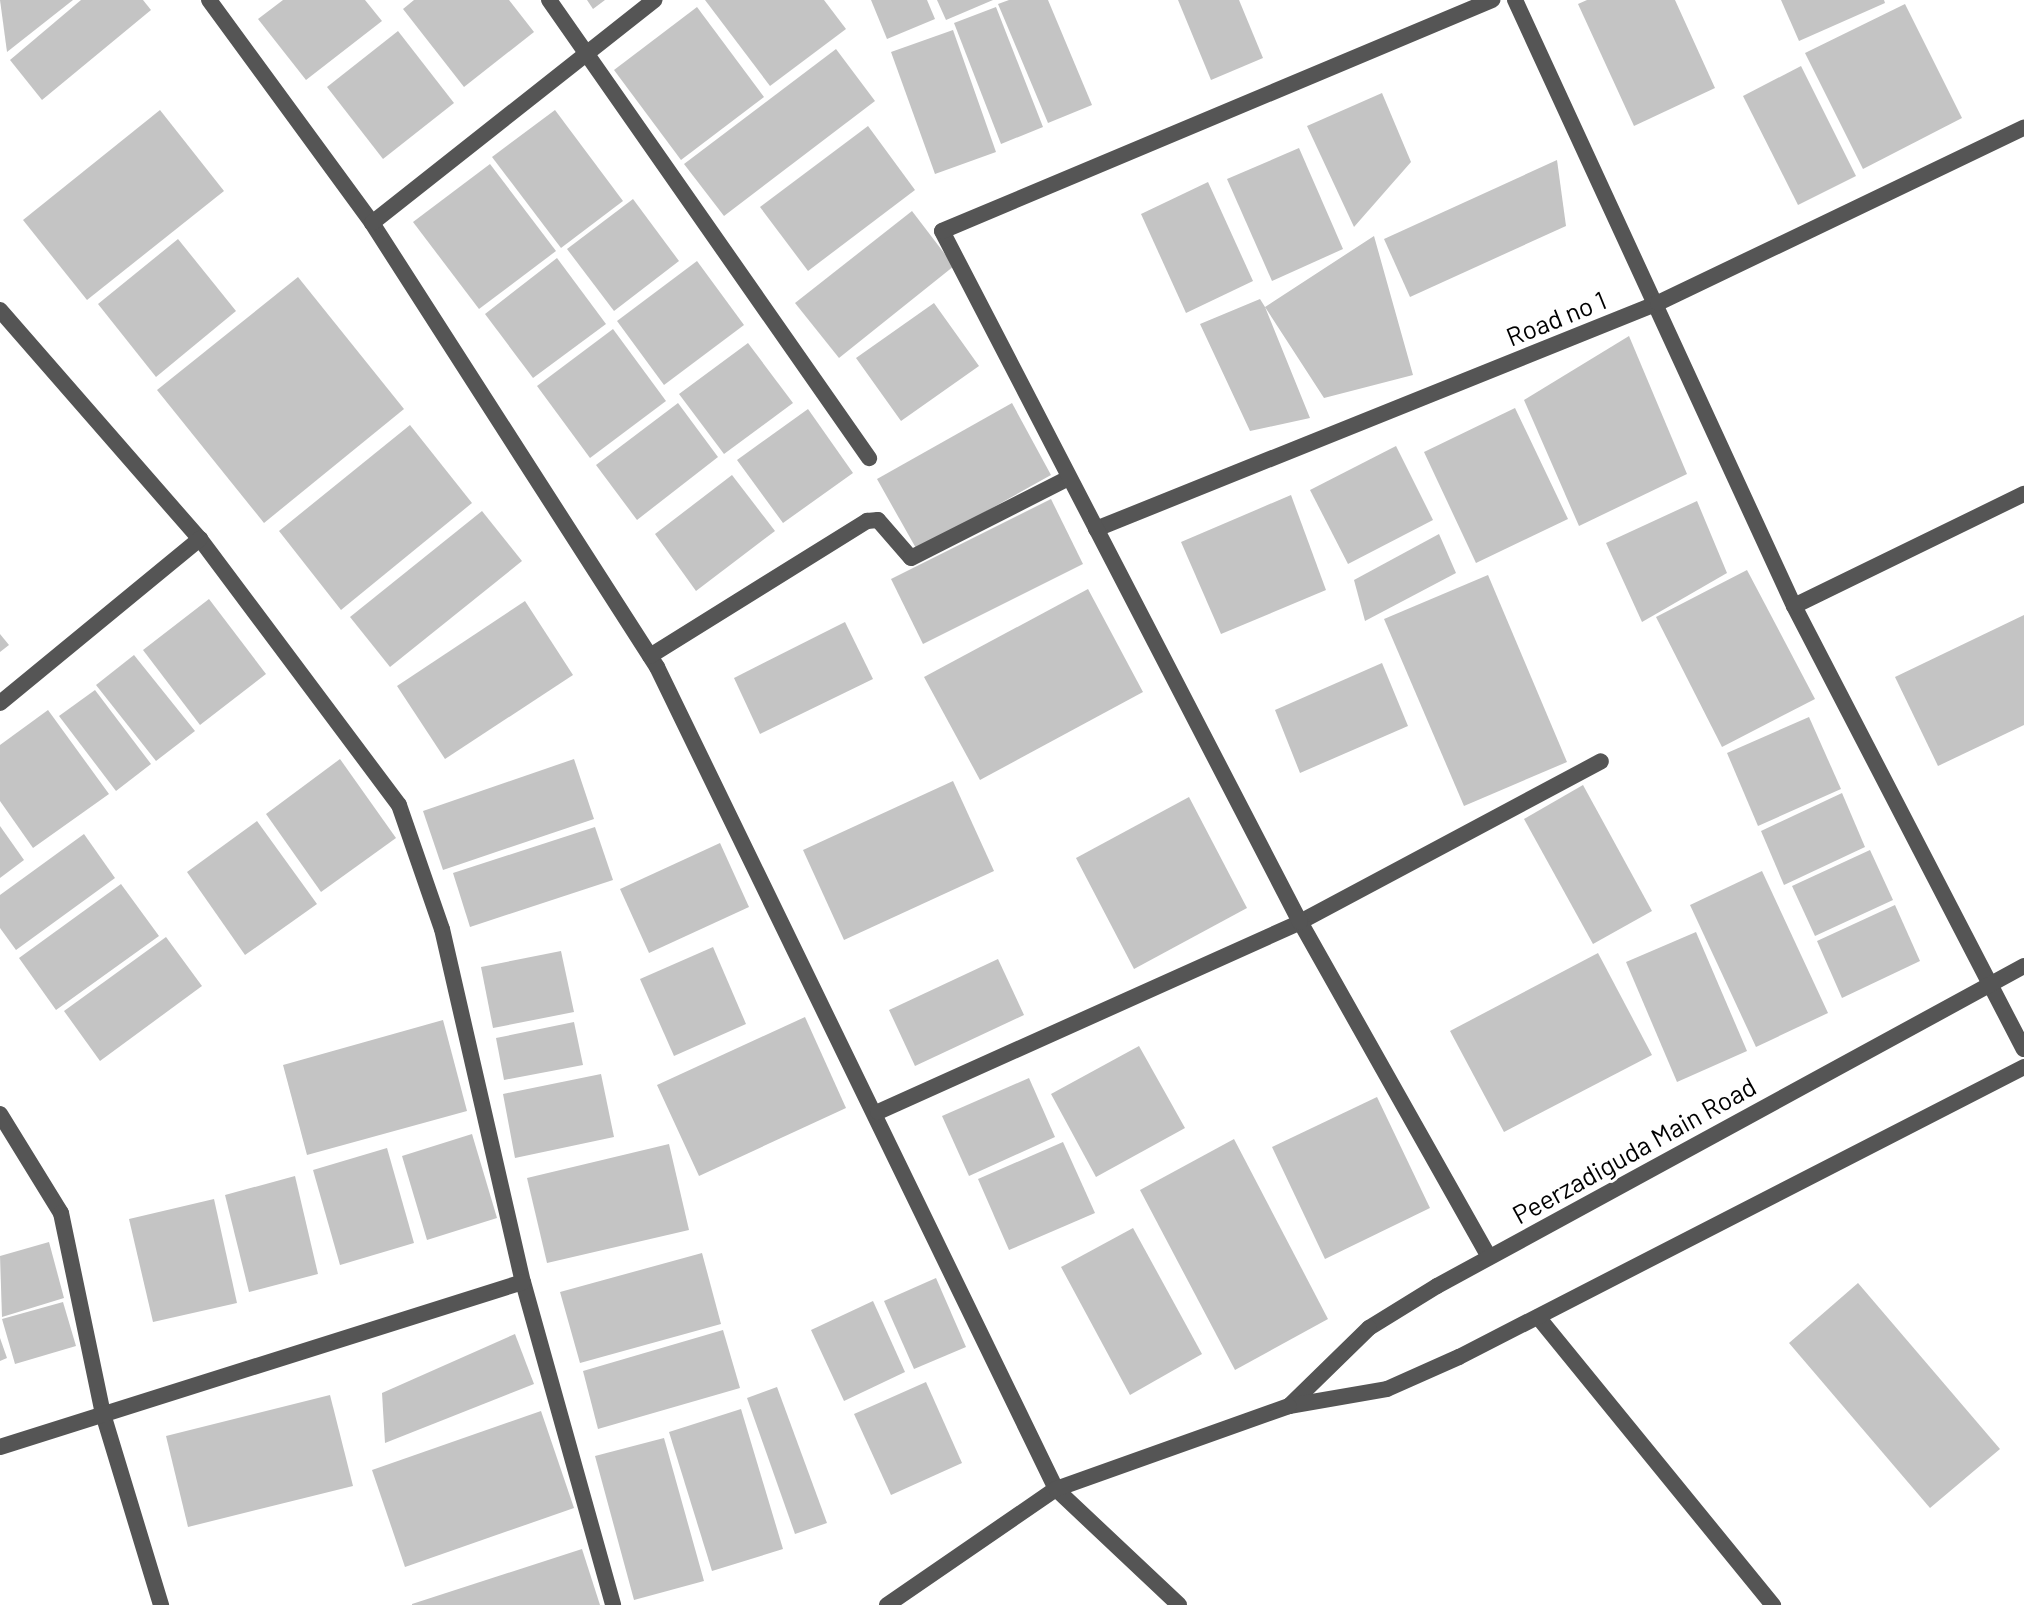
<!DOCTYPE html>
<style>
body{margin:0}
#map{position:relative;width:2024px;height:1605px;overflow:hidden;background:#fff;font-family:Barlow,sans-serif}
div>[style]{position:absolute}
.building>*{inset:0;background:#c4c4c4}
.minor>*{height:16px;margin:-8px;padding:0 8px;transform-origin:8px;border-radius:8px;background:#555}
.tertiary>*{height:16px;margin:-8px;padding:0 8px;transform-origin:8px;border-radius:8px;background:#555}
span{translate:-50% -50%;white-space:nowrap;text-align:center;line-height:1.15;-webkit-text-stroke:6px #fff;paint-order:stroke}
.street-label{font-size:26px;color:#000}
</style>
<div id="map">
<div class="building">
<div style="clip-path:polygon(0 0,73px 0,7px 52px)"></div>
<div style="clip-path:polygon(81px 0,143px 0,151px 10px,42px 100px,10px 60px)"></div>
<div style="clip-path:polygon(283px 0,365px 0,382px 21px,306px 80px,258px 19px)"></div>
<div style="clip-path:polygon(414px 0,509px 0,534px 32px,464px 87px,403px 9px)"></div>
<div style="clip-path:polygon(587px 0,605px 0,593px 9px)"></div>
<div style="clip-path:polygon(705px 0,824px 0,846px 29px,770px 86px)"></div>
<div style="clip-path:polygon(871px 0,927px 0,935px 19px,887px 39px)"></div>
<div style="clip-path:polygon(937px 0,993px 0,946px 20px)"></div>
<div style="clip-path:polygon(1009px 0,1048px 0,1092px 105px,1048px 123px,998px 4px)"></div>
<div style="clip-path:polygon(1178px 0,1239px 0,1263px 58px,1211px 80px)"></div>
<div style="clip-path:polygon(1587px 0,1675px 0,1715px 88px,1634px 126px,1578px 4px)"></div>
<div style="clip-path:polygon(1781px 0,1884px 0,1885px 3px,1799px 41px)"></div>
<div style="clip-path:polygon(1905px 4px,1962px 118px,1863px 169px,1805px 53px)"></div>
<div style="clip-path:polygon(697px 7px,764px 97px,681px 160px,614px 70px)"></div>
<div style="clip-path:polygon(996px 7px,1043px 127px,1001px 144px,954px 23px)"></div>
<div style="clip-path:polygon(953px 30px,996px 152px,935px 174px,891px 52px)"></div>
<div style="clip-path:polygon(398px 31px,454px 103px,383px 159px,327px 87px)"></div>
<div style="clip-path:polygon(836px 49px,875px 101px,724px 216px,684px 164px)"></div>
<div style="clip-path:polygon(1801px 66px,1856px 176px,1798px 205px,1743px 96px)"></div>
<div style="clip-path:polygon(1382px 93px,1411px 162px,1354px 227px,1307px 126px)"></div>
<div style="clip-path:polygon(160px 110px,224px 191px,87px 300px,23px 220px)"></div>
<div style="clip-path:polygon(555px 110px,623px 201px,561px 248px,492px 157px)"></div>
<div style="clip-path:polygon(868px 126px,915px 190px,808px 271px,760px 207px)"></div>
<div style="clip-path:polygon(1299px 148px,1343px 249px,1272px 281px,1227px 179px)"></div>
<div style="clip-path:polygon(1557px 160px,1566px 226px,1410px 297px,1384px 239px)"></div>
<div style="clip-path:polygon(490px 164px,556px 251px,479px 309px,413px 222px)"></div>
<div style="clip-path:polygon(1208px 182px,1253px 281px,1186px 313px,1141px 214px)"></div>
<div style="clip-path:polygon(633px 199px,679px 261px,614px 311px,567px 249px)"></div>
<div style="clip-path:polygon(912px 211px,954px 266px,839px 358px,795px 303px)"></div>
<div style="clip-path:polygon(1374px 236px,1413px 375px,1324px 398px,1265px 307px,1310px 418px,1250px 431px,1200px 324px,1260px 299px,1265px 307px)"></div>
<div style="clip-path:polygon(178px 239px,236px 311px,156px 377px,98px 304px)"></div>
<div style="clip-path:polygon(557px 258px,606px 324px,533px 378px,485px 314px)"></div>
<div style="clip-path:polygon(697px 261px,744px 325px,664px 385px,617px 321px)"></div>
<div style="clip-path:polygon(298px 277px,404px 409px,264px 523px,157px 390px)"></div>
<div style="clip-path:polygon(934px 303px,979px 366px,901px 421px,856px 358px)"></div>
<div style="clip-path:polygon(613px 329px,666px 401px,590px 458px,537px 386px)"></div>
<div style="clip-path:polygon(1629px 336px,1687px 474px,1579px 526px,1524px 400px)"></div>
<div style="clip-path:polygon(748px 343px,793px 403px,724px 454px,679px 394px)"></div>
<div style="clip-path:polygon(678px 403px,718px 457px,637px 520px,596px 465px)"></div>
<div style="clip-path:polygon(1012px 403px,1051px 475px,917px 550px,877px 479px)"></div>
<div style="clip-path:polygon(1515px 408px,1568px 519px,1476px 563px,1424px 452px)"></div>
<div style="clip-path:polygon(808px 409px,853px 473px,783px 523px,737px 460px)"></div>
<div style="clip-path:polygon(410px 425px,472px 503px,341px 610px,279px 531px)"></div>
<div style="clip-path:polygon(1396px 446px,1433px 520px,1348px 564px,1310px 490px)"></div>
<div style="clip-path:polygon(732px 475px,775px 531px,696px 591px,655px 534px)"></div>
<div style="clip-path:polygon(1291px 495px,1326px 590px,1221px 634px,1181px 542px)"></div>
<div style="clip-path:polygon(1051px 499px,1083px 564px,923px 644px,891px 579px)"></div>
<div style="clip-path:polygon(1697px 501px,1727px 573px,1642px 622px,1606px 543px)"></div>
<div style="clip-path:polygon(482px 511px,522px 561px,390px 667px,350px 617px)"></div>
<div style="clip-path:polygon(1439px 534px,1456px 573px,1365px 621px,1354px 580px)"></div>
<div style="clip-path:polygon(1747px 570px,1815px 699px,1722px 747px,1656px 617px)"></div>
<div style="clip-path:polygon(1488px 575px,1567px 762px,1464px 806px,1384px 619px)"></div>
<div style="clip-path:polygon(1088px 589px,1143px 692px,980px 780px,924px 677px)"></div>
<div style="clip-path:polygon(209px 599px,266px 674px,200px 725px,143px 650px)"></div>
<div style="clip-path:polygon(525px 601px,573px 675px,445px 759px,397px 686px)"></div>
<div style="clip-path:polygon(2024px 615px,2024px 725px,1938px 766px,1895px 677px)"></div>
<div style="clip-path:polygon(845px 622px,873px 679px,760px 734px,734px 678px)"></div>
<div style="clip-path:polygon(0 634px,9px 645px,0 652px)"></div>
<div style="clip-path:polygon(134px 655px,195px 731px,156px 761px,96px 685px)"></div>
<div style="clip-path:polygon(1382px 663px,1408px 726px,1300px 773px,1275px 710px)"></div>
<div style="clip-path:polygon(95px 690px,151px 764px,116px 791px,59px 716px)"></div>
<div style="clip-path:polygon(48px 710px,109px 794px,33px 848px,0 801px,0 745px)"></div>
<div style="clip-path:polygon(1809px 717px,1841px 789px,1758px 826px,1727px 753px)"></div>
<div style="clip-path:polygon(340px 759px,396px 838px,321px 892px,266px 814px)"></div>
<div style="clip-path:polygon(574px 759px,594px 819px,443px 870px,423px 811px)"></div>
<div style="clip-path:polygon(953px 781px,994px 871px,844px 940px,803px 850px)"></div>
<div style="clip-path:polygon(1583px 785px,1652px 911px,1593px 944px,1524px 819px)"></div>
<div style="clip-path:polygon(1842px 793px,1865px 847px,1784px 885px,1761px 831px)"></div>
<div style="clip-path:polygon(1189px 797px,1247px 908px,1134px 969px,1076px 858px)"></div>
<div style="clip-path:polygon(257px 821px,317px 904px,245px 955px,187px 872px)"></div>
<div style="clip-path:polygon(0 826px,24px 860px,0 878px)"></div>
<div style="clip-path:polygon(595px 827px,613px 880px,470px 927px,453px 873px)"></div>
<div style="clip-path:polygon(84px 834px,115px 878px,16px 950px,0 928px,0 895px)"></div>
<div style="clip-path:polygon(720px 843px,749px 907px,649px 953px,620px 889px)"></div>
<div style="clip-path:polygon(1870px 850px,1893px 900px,1815px 936px,1792px 886px)"></div>
<div style="clip-path:polygon(1762px 871px,1828px 1013px,1756px 1047px,1690px 905px)"></div>
<div style="clip-path:polygon(121px 884px,159px 936px,56px 1010px,19px 958px)"></div>
<div style="clip-path:polygon(1895px 905px,1920px 961px,1842px 998px,1817px 941px)"></div>
<div style="clip-path:polygon(1696px 932px,1747px 1051px,1677px 1082px,1626px 962px)"></div>
<div style="clip-path:polygon(166px 937px,202px 986px,100px 1061px,64px 1011px)"></div>
<div style="clip-path:polygon(713px 947px,746px 1024px,674px 1056px,640px 979px)"></div>
<div style="clip-path:polygon(561px 951px,574px 1012px,493px 1028px,481px 967px)"></div>
<div style="clip-path:polygon(1598px 953px,1652px 1055px,1504px 1132px,1450px 1031px)"></div>
<div style="clip-path:polygon(998px 959px,1024px 1015px,915px 1066px,889px 1010px)"></div>
<div style="clip-path:polygon(805px 1017px,846px 1108px,699px 1176px,657px 1085px)"></div>
<div style="clip-path:polygon(443px 1020px,467px 1111px,307px 1155px,283px 1065px)"></div>
<div style="clip-path:polygon(574px 1022px,583px 1065px,504px 1080px,496px 1038px)"></div>
<div style="clip-path:polygon(1139px 1046px,1185px 1128px,1096px 1177px,1051px 1094px)"></div>
<div style="clip-path:polygon(601px 1074px,614px 1137px,515px 1158px,503px 1094px)"></div>
<div style="clip-path:polygon(1029px 1078px,1055px 1137px,969px 1176px,942px 1116px)"></div>
<div style="clip-path:polygon(1377px 1097px,1430px 1208px,1325px 1259px,1272px 1147px)"></div>
<div style="clip-path:polygon(472px 1134px,497px 1218px,427px 1240px,402px 1156px)"></div>
<div style="clip-path:polygon(1234px 1139px,1328px 1319px,1235px 1370px,1140px 1190px)"></div>
<div style="clip-path:polygon(1063px 1142px,1095px 1213px,1009px 1250px,978px 1179px)"></div>
<div style="clip-path:polygon(669px 1144px,689px 1230px,547px 1263px,527px 1178px)"></div>
<div style="clip-path:polygon(387px 1148px,414px 1243px,340px 1265px,313px 1170px)"></div>
<div style="clip-path:polygon(295px 1176px,318px 1274px,249px 1292px,225px 1195px)"></div>
<div style="clip-path:polygon(214px 1199px,237px 1303px,153px 1322px,129px 1219px)"></div>
<div style="clip-path:polygon(1133px 1228px,1202px 1354px,1130px 1395px,1061px 1267px)"></div>
<div style="clip-path:polygon(49px 1242px,64px 1298px,2px 1317px,0 1256px)"></div>
<div style="clip-path:polygon(702px 1253px,721px 1324px,580px 1363px,560px 1292px)"></div>
<div style="clip-path:polygon(936px 1278px,966px 1347px,914px 1369px,884px 1301px)"></div>
<div style="clip-path:polygon(1858px 1283px,2000px 1449px,1930px 1508px,1789px 1343px)"></div>
<div style="clip-path:polygon(873px 1301px,905px 1372px,844px 1401px,811px 1330px)"></div>
<div style="clip-path:polygon(63px 1302px,76px 1346px,15px 1364px,2px 1319px)"></div>
<div style="clip-path:polygon(723px 1330px,740px 1388px,598px 1429px,583px 1371px)"></div>
<div style="clip-path:polygon(515px 1334px,534px 1384px,385px 1443px,382px 1393px)"></div>
<div style="clip-path:polygon(0 1338px,7px 1358px,0 1361px)"></div>
<div style="clip-path:polygon(926px 1382px,962px 1463px,891px 1495px,854px 1414px)"></div>
<div style="clip-path:polygon(777px 1387px,827px 1523px,795px 1534px,747px 1398px)"></div>
<div style="clip-path:polygon(330px 1395px,353px 1486px,188px 1527px,166px 1436px)"></div>
<div style="clip-path:polygon(741px 1409px,783px 1549px,712px 1571px,669px 1432px)"></div>
<div style="clip-path:polygon(541px 1411px,574px 1508px,405px 1567px,372px 1470px)"></div>
<div style="clip-path:polygon(664px 1438px,704px 1581px,634px 1600px,595px 1456px)"></div>
<div style="clip-path:polygon(582px 1549px,600px 1605px,412px 1605px,412px 1604px)"></div>
</div>
<div class="minor">
<div style="left:209px;top:0;width:276px;rotate:53.8deg"></div>
<div style="left:372px;top:223px;width:528px;rotate:57.3deg"></div>
<div style="left:657px;top:667px;width:914px;rotate:64.11deg"></div>
<div style="left:1056px;top:1489px;width:169px;rotate:43.3deg"></div>
<div style="left:549px;top:0;width:559px;rotate:55.06deg"></div>
<div style="left:1515px;top:0;width:667px;rotate:65.28deg"></div>
<div style="left:1794px;top:606px;width:499px;rotate:62.6deg"></div>
<div style="left:372px;top:223px;width:360px;rotate:-38.3deg"></div>
<div style="left:0;top:310px;width:304px;rotate:48.9deg"></div>
<div style="left:200px;top:539px;width:332px;rotate:53.2deg"></div>
<div style="left:399px;top:805px;width:131px;rotate:70.9deg"></div>
<div style="left:442px;top:929px;width:362px;rotate:77.1deg"></div>
<div style="left:523px;top:1282px;width:335px;rotate:74.4deg"></div>
<div style="left:1096px;top:529px;width:606px;rotate:-21.91deg"></div>
<div style="left:1658px;top:303px;width:406px;rotate:-25.6deg"></div>
<div style="left:1794px;top:606px;width:256px;rotate:-26deg"></div>
<div style="left:650px;top:656px;width:256px;rotate:-31.9deg"></div>
<div style="left:867px;top:521px;width:11px;rotate:-5deg"></div>
<div style="left:878px;top:520px;width:50px;rotate:49deg"></div>
<div style="left:911px;top:558px;width:177px;rotate:-26.9deg"></div>
<div style="left:0;top:703px;width:259px;rotate:-39.4deg"></div>
<div style="left:878px;top:1112px;width:463px;rotate:-24.2deg"></div>
<div style="left:1300px;top:922px;width:341px;rotate:-28.1deg"></div>
<div style="left:0;top:1114px;width:116px;rotate:58.4deg"></div>
<div style="left:61px;top:1213px;width:205px;rotate:78.2deg"></div>
<div style="left:103px;top:1414px;width:200px;rotate:73.1deg"></div>
<div style="left:1489px;top:1257px;width:385px;rotate:-119.4deg"></div>
<div style="left:1300px;top:922px;width:778px;rotate:-117.39deg"></div>
<div style="left:942px;top:231px;width:597px;rotate:-22.78deg"></div>
<div style="left:1538px;top:1317px;width:372px;rotate:50.8deg"></div>
<div style="left:0;top:1447px;width:548px;rotate:-17.51deg"></div>
</div>
<div class="tertiary">
<div style="left:2024px;top:966px;width:669px;rotate:151.4deg"></div>
<div style="left:1437px;top:1286px;width:80px;rotate:148.3deg"></div>
<div style="left:1369px;top:1328px;width:112px;rotate:135.7deg"></div>
<div style="left:1289px;top:1406px;width:99px;rotate:-9.8deg"></div>
<div style="left:1387px;top:1389px;width:79px;rotate:-24deg"></div>
<div style="left:1459px;top:1357px;width:635px;rotate:-27.17deg"></div>
<div style="left:887px;top:1605px;width:205px;rotate:-34.5deg"></div>
<div style="left:1056px;top:1489px;width:247px;rotate:-19.6deg"></div>
</div>
<div class="street-label">
<span style="left:1556px;top:318px;rotate:-22deg">Road no 1</span>
<span style="left:1634px;top:1150px;rotate:-29deg">Peerzadiguda Main Road</span>
</div>
</div>
